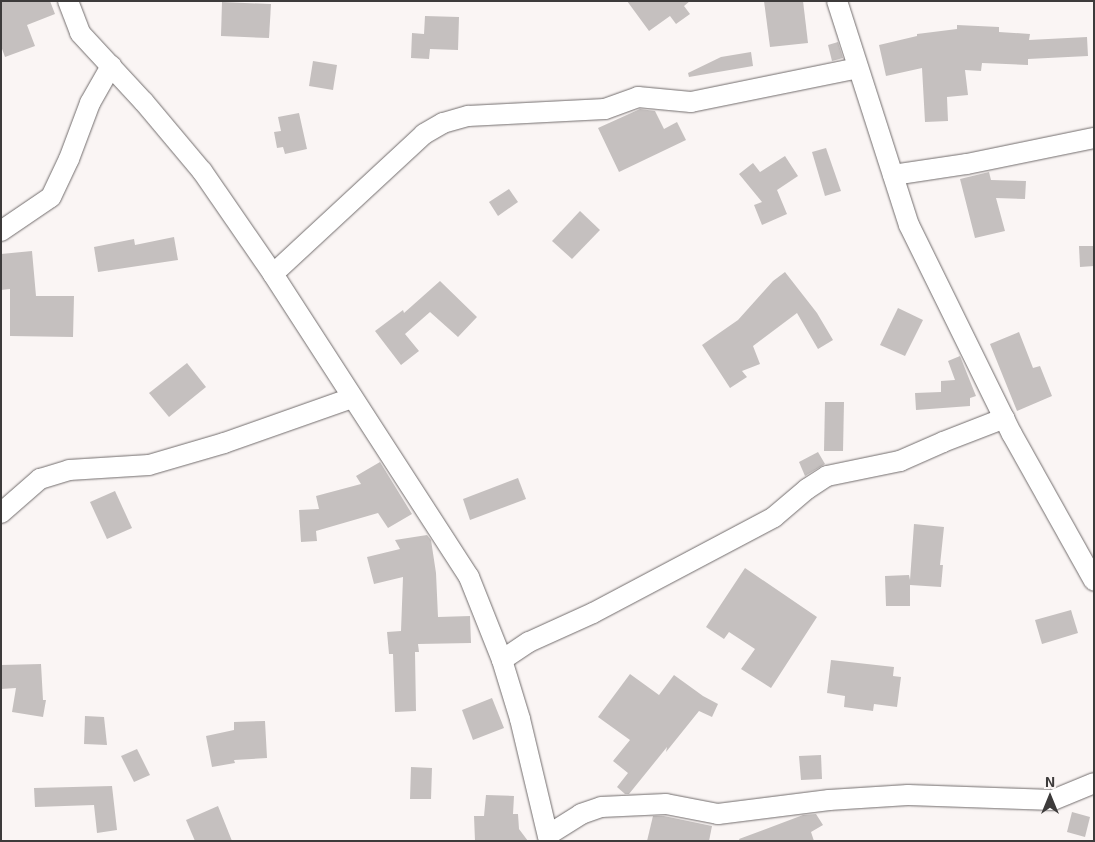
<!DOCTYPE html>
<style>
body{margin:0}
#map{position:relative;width:1095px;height:842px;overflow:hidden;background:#faf5f4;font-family:"Exo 2",sans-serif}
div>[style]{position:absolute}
.building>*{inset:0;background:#c5c0bf}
.roads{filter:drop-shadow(0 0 1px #726d6d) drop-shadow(0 0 1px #726d6d)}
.minor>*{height:20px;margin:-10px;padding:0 10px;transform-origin:10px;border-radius:10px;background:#fff}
span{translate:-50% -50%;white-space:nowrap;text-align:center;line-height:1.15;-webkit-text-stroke:4px #faf5f4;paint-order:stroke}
.frame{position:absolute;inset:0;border:2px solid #3d3b3b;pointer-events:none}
.north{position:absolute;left:1025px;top:772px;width:50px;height:50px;-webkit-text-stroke:4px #faf5f4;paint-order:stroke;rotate:0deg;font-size:14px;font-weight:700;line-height:20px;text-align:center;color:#3d3b3b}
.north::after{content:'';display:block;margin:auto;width:18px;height:22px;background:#3d3b3b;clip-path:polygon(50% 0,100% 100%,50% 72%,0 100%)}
</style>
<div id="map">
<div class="building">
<div style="clip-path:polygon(1px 1px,50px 1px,55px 14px,27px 25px,35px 46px,5px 57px,1px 46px)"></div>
<div style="clip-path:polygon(627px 1px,690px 1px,684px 6px,690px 14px,676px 24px,670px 16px,649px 31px)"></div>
<div style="clip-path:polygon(764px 1px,803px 1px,808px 43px,770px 47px)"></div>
<div style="clip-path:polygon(222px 2px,271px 4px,269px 38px,221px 36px)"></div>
<div style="clip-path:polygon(425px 16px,459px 17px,458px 50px,430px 49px,429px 59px,411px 58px,412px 33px,424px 34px)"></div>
<div style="clip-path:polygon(957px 25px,999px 27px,999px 32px,1030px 34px,1029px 40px,1087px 37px,1088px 56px,1028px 59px,1028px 65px,982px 63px,981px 71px,965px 70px,968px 95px,947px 97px,948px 121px,925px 122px,922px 68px,886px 76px,879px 45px,917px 36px,917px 34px,957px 29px)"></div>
<div style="clip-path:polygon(838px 42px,843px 58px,832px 61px,828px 45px)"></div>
<div style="clip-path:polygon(751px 52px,753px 66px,689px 77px,688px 73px,721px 57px)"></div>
<div style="clip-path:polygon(313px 61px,337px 65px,333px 90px,309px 86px)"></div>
<div style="clip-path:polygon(640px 109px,655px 111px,664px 129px,677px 122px,686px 140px,619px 172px,598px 128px)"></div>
<div style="clip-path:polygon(299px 113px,307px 149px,285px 154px,283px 147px,277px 148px,274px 132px,281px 131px,278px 117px)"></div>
<div style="clip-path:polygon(826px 148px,841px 191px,825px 196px,812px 152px)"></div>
<div style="clip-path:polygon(785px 156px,798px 176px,777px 190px,787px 214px,762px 225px,754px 205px,762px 202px,739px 174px,753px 163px,760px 172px)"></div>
<div style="clip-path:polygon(989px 172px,991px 180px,1026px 181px,1025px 199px,996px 198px,1005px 231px,975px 238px,960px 179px)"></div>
<div style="clip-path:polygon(509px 189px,518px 202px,498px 216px,489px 202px)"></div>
<div style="clip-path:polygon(580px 211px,600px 230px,572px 259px,552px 241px)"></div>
<div style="clip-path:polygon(174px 237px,178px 260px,98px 272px,94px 247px,134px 239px,135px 245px)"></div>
<div style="clip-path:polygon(1079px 246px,1094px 246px,1094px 266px,1080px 267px)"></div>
<div style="clip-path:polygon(32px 251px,36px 296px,74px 296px,73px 337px,10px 336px,10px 289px,1px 290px,1px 254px)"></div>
<div style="clip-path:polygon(785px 272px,817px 313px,833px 340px,818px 349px,797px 313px,753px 346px,760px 364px,742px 371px,747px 377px,730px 388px,702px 345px,738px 320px,773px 281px)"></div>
<div style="clip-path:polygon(440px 281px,477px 317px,458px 337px,430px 312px,405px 334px,419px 351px,401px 365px,375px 331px,403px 310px,404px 313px)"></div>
<div style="clip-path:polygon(898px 308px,923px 320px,905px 356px,880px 345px)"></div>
<div style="clip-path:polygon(1019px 332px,1033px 368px,1040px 366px,1052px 396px,1017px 411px,990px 344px)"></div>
<div style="clip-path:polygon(960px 356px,976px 396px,970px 398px,970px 406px,916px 410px,915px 393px,941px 392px,941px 381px,955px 380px,948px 361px)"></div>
<div style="clip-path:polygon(187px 363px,206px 387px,169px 417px,149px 393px)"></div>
<div style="clip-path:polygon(825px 402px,844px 402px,843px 451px,824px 451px)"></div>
<div style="clip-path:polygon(818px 452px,825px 464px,805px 476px,799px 462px)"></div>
<div style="clip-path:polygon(380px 462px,412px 514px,388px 528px,378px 513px,316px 531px,317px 541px,301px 542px,299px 510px,319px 509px,316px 496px,361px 484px,356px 476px)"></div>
<div style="clip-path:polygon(518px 478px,526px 499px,470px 520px,463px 499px)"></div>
<div style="clip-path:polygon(115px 491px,132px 528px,107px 539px,90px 502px)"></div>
<div style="clip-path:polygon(914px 524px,944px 527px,940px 565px,943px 565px,941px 587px,910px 585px,910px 606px,886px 606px,885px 576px,909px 575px,910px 580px)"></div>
<div style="clip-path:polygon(427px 535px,431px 540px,436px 573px,438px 617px,470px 616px,471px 643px,418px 644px,419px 652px,415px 652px,416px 711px,395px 712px,393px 654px,389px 654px,387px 632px,401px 631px,403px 577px,374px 584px,367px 557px,400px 549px,395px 540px)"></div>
<div style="clip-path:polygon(745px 568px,817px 617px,771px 688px,741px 669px,755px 649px,729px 632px,724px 639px,706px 627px)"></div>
<div style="clip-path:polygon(1071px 610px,1078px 633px,1042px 644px,1035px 620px)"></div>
<div style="clip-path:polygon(831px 660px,894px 667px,893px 676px,901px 677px,897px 707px,874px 704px,873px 711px,844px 707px,845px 696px,827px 693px)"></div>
<div style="clip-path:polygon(41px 664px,43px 700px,46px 700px,43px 717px,12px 712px,16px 688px,1px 689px,1px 665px)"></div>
<div style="clip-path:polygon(630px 674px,659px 695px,674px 675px,703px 696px,718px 704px,712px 717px,699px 711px,666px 752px,667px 747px,629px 794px,625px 794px,617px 787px,628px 773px,613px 761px,630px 740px,598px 717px)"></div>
<div style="clip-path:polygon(492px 698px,504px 728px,473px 740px,462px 710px)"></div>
<div style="clip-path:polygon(85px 716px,104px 717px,107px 745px,84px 744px)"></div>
<div style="clip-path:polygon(265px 721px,267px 758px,234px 760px,235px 763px,212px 767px,206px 736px,234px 730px,234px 722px)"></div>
<div style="clip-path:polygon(137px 749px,150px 775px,134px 782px,121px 756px)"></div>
<div style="clip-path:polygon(821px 755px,822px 779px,801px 780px,799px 756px)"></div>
<div style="clip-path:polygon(411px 767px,432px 768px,431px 799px,410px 799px)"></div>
<div style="clip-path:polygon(112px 786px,117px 830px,97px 833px,94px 805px,35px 807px,34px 788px)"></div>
<div style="clip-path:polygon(486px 795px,514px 796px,513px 814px,518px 814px,519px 829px,528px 841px,475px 841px,474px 816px,484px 816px)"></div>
<div style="clip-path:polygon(218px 806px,232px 841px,195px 841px,186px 820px)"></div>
<div style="clip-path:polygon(1072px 812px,1090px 817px,1085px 837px,1067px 832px)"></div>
<div style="clip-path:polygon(816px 814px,823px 825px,811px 832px,814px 841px,740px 841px,739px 839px,803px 815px)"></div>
<div style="clip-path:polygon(653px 816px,664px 816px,712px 826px,709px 841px,647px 841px)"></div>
</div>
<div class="roads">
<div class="minor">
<div style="left:68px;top:1px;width:34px;rotate:69deg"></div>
<div style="left:80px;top:33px;width:94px;rotate:47.2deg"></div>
<div style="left:144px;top:102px;width:90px;rotate:50deg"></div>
<div style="left:202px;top:171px;width:125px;rotate:55.4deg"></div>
<div style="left:273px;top:274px;width:361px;rotate:57.1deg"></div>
<div style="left:469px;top:577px;width:89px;rotate:68.3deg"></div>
<div style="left:502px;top:660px;width:62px;rotate:73deg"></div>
<div style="left:520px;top:719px;width:125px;rotate:76.6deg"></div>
<div style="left:837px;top:1px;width:235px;rotate:72.2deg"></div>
<div style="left:909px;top:225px;width:233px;rotate:63.8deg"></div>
<div style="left:1012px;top:434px;width:168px;rotate:60.8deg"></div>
<div style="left:893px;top:175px;width:75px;rotate:-8.5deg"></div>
<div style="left:967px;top:164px;width:130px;rotate:-11.6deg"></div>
<div style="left:1px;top:231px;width:60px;rotate:-34.2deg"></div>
<div style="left:51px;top:197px;width:42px;rotate:-64.7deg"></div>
<div style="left:69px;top:159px;width:60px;rotate:-69.4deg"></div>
<div style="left:90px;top:103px;width:43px;rotate:-60.4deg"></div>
<div style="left:273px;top:274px;width:206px;rotate:-42.8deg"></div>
<div style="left:424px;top:134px;width:22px;rotate:-30deg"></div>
<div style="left:443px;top:123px;width:26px;rotate:-16deg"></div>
<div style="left:468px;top:116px;width:137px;rotate:-2.9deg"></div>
<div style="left:605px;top:109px;width:35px;rotate:-20deg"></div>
<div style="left:638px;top:97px;width:53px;rotate:5.4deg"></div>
<div style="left:691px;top:102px;width:170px;rotate:-11.5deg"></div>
<div style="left:1px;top:513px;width:52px;rotate:-41.1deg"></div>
<div style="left:40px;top:479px;width:30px;rotate:-17deg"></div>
<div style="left:69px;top:470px;width:80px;rotate:-3.6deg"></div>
<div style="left:149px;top:465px;width:78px;rotate:-16.3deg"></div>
<div style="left:224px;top:443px;width:136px;rotate:-19.4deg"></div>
<div style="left:502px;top:660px;width:32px;rotate:-34deg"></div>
<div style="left:529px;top:642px;width:70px;rotate:-24.4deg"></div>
<div style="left:593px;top:613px;width:205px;rotate:-27.9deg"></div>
<div style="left:774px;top:517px;width:43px;rotate:-40.3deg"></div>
<div style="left:807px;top:489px;width:24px;rotate:-33deg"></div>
<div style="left:827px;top:476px;width:75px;rotate:-11.6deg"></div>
<div style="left:900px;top:461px;width:47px;rotate:-23.8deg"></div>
<div style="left:943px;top:442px;width:66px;rotate:-21.2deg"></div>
<div style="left:548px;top:835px;width:39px;rotate:-32deg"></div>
<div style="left:581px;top:814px;width:21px;rotate:-19deg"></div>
<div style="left:601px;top:807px;width:65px;rotate:-2.6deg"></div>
<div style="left:666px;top:804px;width:53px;rotate:10.9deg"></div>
<div style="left:718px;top:814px;width:112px;rotate:-7.2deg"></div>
<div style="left:829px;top:800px;width:79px;rotate:-3.6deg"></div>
<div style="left:908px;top:795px;width:145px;rotate:2deg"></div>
<div style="left:1053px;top:800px;width:44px;rotate:-22.5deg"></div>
</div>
</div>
<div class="frame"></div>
<div class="north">N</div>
</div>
